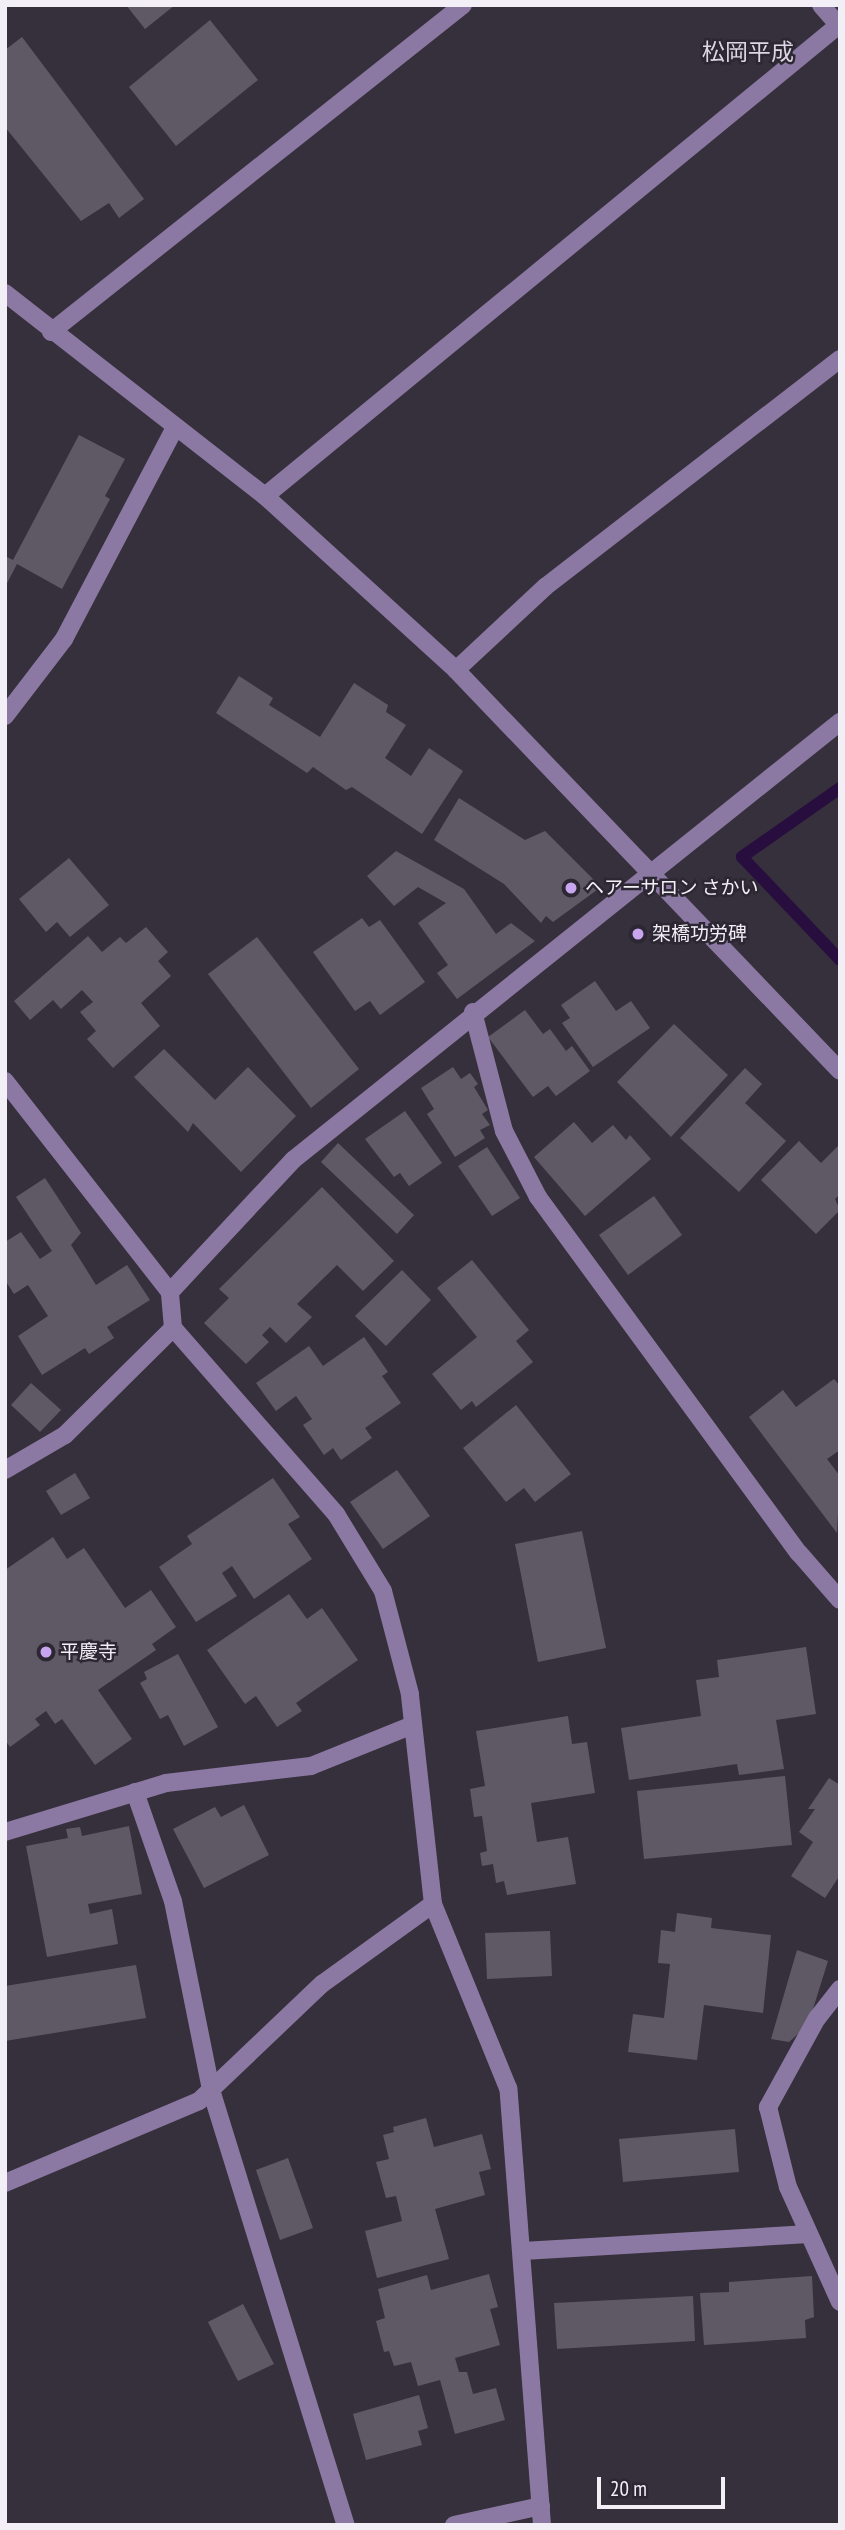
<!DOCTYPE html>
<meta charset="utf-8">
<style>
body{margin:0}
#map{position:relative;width:845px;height:2530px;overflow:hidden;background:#36303c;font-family:"PT Sans Narrow","Noto Sans JP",sans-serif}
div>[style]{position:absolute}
.stream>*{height:12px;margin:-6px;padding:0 6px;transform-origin:6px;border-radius:6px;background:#280e3f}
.building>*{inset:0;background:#5f5966}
.minor>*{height:18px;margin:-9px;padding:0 9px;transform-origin:9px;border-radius:9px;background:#8c79a3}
.dots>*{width:19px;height:19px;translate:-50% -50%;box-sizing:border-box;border:4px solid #2c2732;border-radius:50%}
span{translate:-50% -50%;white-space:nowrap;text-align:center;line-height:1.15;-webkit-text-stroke:5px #2c2732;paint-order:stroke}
.poi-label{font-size:19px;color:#f2eff7}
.left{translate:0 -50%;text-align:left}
.quarter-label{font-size:23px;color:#dcd6e5}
.frame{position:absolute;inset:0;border:7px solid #f2eff7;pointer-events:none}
.scale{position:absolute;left:597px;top:2477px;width:128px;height:32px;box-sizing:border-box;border:4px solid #f2eff7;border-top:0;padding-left:9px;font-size:21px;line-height:24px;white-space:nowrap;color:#f2eff7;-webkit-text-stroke:5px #2c2732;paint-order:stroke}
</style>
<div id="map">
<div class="stream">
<div style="left:840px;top:788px;width:120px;rotate:144.9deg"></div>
<div style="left:742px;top:857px;width:142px;rotate:46.4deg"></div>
</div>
<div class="building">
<div style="clip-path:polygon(126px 5px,175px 5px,145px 29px)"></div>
<div style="clip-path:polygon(210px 20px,258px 80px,176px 146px,129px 87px)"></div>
<div style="clip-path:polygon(22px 37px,144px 199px,119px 218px,109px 203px,81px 221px,5px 127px,5px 50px)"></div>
<div style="clip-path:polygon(79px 435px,125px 459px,105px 496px,110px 499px,62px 589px,17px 564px,5px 587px,5px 556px,13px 560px)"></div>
<div style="clip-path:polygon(239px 676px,273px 698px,269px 705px,320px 737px,354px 683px,388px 705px,386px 712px,406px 725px,385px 758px,411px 776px,429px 748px,463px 771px,422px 834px,352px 787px,346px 790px,313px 767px,307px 773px,216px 713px)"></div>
<div style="clip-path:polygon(459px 798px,525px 840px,545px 831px,601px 887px,553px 922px,546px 916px,541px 923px,504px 884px,434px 840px)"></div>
<div style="clip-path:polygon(396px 851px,464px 889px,496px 934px,511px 923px,535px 941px,457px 999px,437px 973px,448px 965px,418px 923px,446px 903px,418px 887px,394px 906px,367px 876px)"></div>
<div style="clip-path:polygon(69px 858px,109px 905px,70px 937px,57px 922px,46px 932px,19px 899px)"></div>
<div style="clip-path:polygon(362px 918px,369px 927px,380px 920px,425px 982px,380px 1015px,370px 1001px,355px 1011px,313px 952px)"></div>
<div style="clip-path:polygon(146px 927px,168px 952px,158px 961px,171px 976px,141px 1003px,160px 1026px,113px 1068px,87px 1039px,96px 1031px,80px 1012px,93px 1002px,82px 990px,61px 1009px,53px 1000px,30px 1020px,14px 1001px,88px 936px,102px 952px,120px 937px,126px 943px)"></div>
<div style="clip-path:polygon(257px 937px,359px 1069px,311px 1108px,208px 974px)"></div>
<div style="clip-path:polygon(595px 981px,616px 1011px,631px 1001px,650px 1028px,593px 1067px,562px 1023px,570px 1018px,561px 1005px)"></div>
<div style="clip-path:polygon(525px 1010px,543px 1034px,550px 1029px,566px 1051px,572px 1046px,590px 1071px,556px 1096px,548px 1086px,533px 1097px,488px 1037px)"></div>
<div style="clip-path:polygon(674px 1024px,728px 1075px,671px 1137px,617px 1082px)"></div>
<div style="clip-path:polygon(164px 1049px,215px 1100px,248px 1067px,296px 1116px,241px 1172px,193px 1123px,188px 1132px,134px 1077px)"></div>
<div style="clip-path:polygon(453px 1067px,461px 1079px,470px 1073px,478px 1084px,474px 1087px,488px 1110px,482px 1114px,490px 1125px,480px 1130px,485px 1138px,455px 1157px,427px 1114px,434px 1109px,421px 1088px)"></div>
<div style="clip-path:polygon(745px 1068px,762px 1084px,745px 1103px,786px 1141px,739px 1192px,680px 1138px)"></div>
<div style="clip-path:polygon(405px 1111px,442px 1163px,409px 1186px,400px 1173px,394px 1177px,365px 1139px)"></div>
<div style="clip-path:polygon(574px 1122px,592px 1143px,613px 1125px,626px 1140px,630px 1135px,651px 1159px,585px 1216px,534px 1157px)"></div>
<div style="clip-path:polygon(799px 1141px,821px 1163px,840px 1144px,840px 1194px,835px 1199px,840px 1210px,816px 1234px,761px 1180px)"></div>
<div style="clip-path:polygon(338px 1143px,414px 1215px,397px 1234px,321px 1162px)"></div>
<div style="clip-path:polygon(487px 1147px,520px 1198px,492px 1216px,458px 1166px)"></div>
<div style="clip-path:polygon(45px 1178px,81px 1233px,71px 1245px,96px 1285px,127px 1265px,150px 1300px,107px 1327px,114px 1338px,89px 1354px,85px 1348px,42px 1375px,18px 1336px,48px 1316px,28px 1285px,14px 1294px,5px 1280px,5px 1242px,21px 1232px,40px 1259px,52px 1251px,16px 1197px)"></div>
<div style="clip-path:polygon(322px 1187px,394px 1261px,363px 1291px,337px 1265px,297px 1304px,312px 1317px,286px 1343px,270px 1327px,262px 1335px,269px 1342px,246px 1364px,204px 1323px,229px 1298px,219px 1289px)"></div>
<div style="clip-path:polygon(654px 1196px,682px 1235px,628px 1275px,599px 1235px)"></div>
<div style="clip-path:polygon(472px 1260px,529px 1330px,516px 1341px,533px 1362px,476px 1407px,472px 1401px,461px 1410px,432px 1374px,477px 1337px,437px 1288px)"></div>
<div style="clip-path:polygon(402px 1270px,431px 1300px,386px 1346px,355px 1316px)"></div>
<div style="clip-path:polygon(364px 1337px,388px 1372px,382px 1376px,401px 1403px,365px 1428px,372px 1438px,341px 1460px,333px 1448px,324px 1455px,303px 1425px,312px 1419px,296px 1396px,276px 1411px,256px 1383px,309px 1346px,323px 1366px)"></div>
<div style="clip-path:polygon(834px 1379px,840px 1386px,840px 1450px,827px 1459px,840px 1476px,837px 1533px,749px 1417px,783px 1390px,796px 1407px)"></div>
<div style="clip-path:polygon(31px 1383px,61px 1410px,40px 1432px,11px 1405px)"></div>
<div style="clip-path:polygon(516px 1405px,571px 1474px,535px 1502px,524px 1488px,506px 1502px,463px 1448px)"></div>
<div style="clip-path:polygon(397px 1470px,430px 1516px,383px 1549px,350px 1502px)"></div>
<div style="clip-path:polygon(75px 1473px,90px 1498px,61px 1515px,46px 1491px)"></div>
<div style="clip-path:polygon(273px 1478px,300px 1517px,288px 1524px,312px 1559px,254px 1599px,232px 1566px,222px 1573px,237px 1596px,196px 1622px,159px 1567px,192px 1544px,187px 1536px)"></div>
<div style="clip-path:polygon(582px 1531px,606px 1648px,538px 1662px,515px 1544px)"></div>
<div style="clip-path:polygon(53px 1537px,67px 1559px,84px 1548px,125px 1608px,151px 1590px,176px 1627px,152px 1644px,156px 1650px,98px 1690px,132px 1739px,95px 1765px,62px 1719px,55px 1724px,46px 1711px,35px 1719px,40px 1725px,10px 1747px,5px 1740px,5px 1570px)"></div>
<div style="clip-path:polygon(289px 1594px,307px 1619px,322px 1608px,358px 1660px,296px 1703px,302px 1711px,277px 1727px,256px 1696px,245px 1704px,207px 1650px)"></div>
<div style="clip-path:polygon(806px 1647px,816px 1714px,776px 1720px,784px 1769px,739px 1775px,737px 1764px,629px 1780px,621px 1728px,701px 1716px,696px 1680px,719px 1677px,717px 1660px)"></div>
<div style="clip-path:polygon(178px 1654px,218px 1727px,184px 1746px,168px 1715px,160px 1719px,140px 1683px,147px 1679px,144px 1672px)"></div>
<div style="clip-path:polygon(568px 1716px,572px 1744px,587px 1742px,595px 1793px,531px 1803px,537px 1842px,568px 1837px,576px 1884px,507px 1895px,504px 1881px,496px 1883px,493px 1864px,482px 1866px,480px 1853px,487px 1851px,482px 1816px,474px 1817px,470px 1789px,485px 1786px,476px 1731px)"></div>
<div style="clip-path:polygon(785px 1776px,792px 1845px,644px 1859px,637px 1791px)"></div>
<div style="clip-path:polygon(829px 1778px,840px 1785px,840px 1875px,825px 1898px,791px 1876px,813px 1842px,799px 1832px,815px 1809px,808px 1809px)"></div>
<div style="clip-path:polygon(244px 1805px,269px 1855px,204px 1888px,173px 1829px,215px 1807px,221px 1817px)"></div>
<div style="clip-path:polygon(129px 1826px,142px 1894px,88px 1904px,90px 1914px,112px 1909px,118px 1944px,47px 1957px,26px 1846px,68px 1838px,66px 1829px,80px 1827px,82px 1836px)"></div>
<div style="clip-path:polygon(677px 1913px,712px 1918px,711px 1928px,771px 1935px,763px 2013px,704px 2005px,697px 2060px,628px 2052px,633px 2014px,664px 2018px,670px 1964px,658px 1963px,661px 1930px,675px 1932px)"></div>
<div style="clip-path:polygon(550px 1931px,552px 1976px,487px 1979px,485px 1933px)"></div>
<div style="clip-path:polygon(797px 1950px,828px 1961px,808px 2025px,789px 2042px,771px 2039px)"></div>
<div style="clip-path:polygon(136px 1965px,146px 2018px,5px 2041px,5px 1986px)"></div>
<div style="clip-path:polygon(426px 2118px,434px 2147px,482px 2134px,491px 2169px,479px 2172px,485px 2195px,435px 2209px,449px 2259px,377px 2278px,365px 2231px,402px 2221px,396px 2196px,386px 2198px,376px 2162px,389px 2159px,383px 2135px,394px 2132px,393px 2127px)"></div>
<div style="clip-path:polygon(735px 2129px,739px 2172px,623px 2182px,619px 2139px)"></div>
<div style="clip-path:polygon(288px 2158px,313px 2228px,280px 2240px,256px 2170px)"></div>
<div style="clip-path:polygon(489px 2274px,498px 2307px,490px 2309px,500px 2345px,455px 2358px,459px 2372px,467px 2372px,473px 2394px,496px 2388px,505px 2420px,455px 2434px,440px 2380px,418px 2386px,411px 2362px,394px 2366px,389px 2351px,384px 2352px,376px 2321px,385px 2318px,378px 2289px,427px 2275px,431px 2290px)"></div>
<div style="clip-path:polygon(812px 2276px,814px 2317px,805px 2320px,806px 2338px,704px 2345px,700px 2293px,729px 2292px,729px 2282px)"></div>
<div style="clip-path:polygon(693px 2296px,695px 2341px,557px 2349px,554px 2303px)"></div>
<div style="clip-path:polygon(243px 2304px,274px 2364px,238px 2381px,208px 2322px)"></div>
<div style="clip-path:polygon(419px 2395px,428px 2428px,418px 2431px,422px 2445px,366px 2460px,353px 2414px)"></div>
</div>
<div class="minor">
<div style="left:821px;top:5px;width:29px;rotate:49deg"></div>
<div style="left:5px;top:293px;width:330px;rotate:38deg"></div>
<div style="left:265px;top:496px;width:258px;rotate:42.3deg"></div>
<div style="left:456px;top:670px;width:555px;rotate:46.24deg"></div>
<div style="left:51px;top:332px;width:526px;rotate:-38.44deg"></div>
<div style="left:265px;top:496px;width:744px;rotate:-39.38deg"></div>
<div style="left:456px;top:670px;width:122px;rotate:-43deg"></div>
<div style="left:545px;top:587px;width:373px;rotate:-37.7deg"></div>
<div style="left:5px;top:716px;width:97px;rotate:-52.5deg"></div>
<div style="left:64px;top:639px;width:238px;rotate:-62.3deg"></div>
<div style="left:473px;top:1012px;width:123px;rotate:75.4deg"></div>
<div style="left:504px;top:1131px;width:74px;rotate:62.7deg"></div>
<div style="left:538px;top:1197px;width:441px;rotate:53.8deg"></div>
<div style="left:799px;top:1553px;width:62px;rotate:48.9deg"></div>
<div style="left:5px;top:1081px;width:268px;rotate:52deg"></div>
<div style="left:5px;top:1470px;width:69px;rotate:-30.3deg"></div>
<div style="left:65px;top:1435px;width:152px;rotate:-44.7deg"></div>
<div style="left:135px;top:1792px;width:115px;rotate:70.8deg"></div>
<div style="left:173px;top:1901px;width:193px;rotate:78.6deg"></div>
<div style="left:211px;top:2090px;width:455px;rotate:72.8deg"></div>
<div style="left:5px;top:1832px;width:168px;rotate:-16.9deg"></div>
<div style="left:166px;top:1783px;width:146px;rotate:-6.7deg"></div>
<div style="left:311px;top:1766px;width:110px;rotate:-21.9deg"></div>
<div style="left:840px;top:1989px;width:37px;rotate:128deg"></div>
<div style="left:817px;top:2018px;width:102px;rotate:118.8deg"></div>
<div style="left:768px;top:2107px;width:82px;rotate:76deg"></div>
<div style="left:788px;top:2187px;width:126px;rotate:65.7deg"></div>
<div style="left:5px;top:2183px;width:211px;rotate:-22.9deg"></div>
<div style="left:199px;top:2101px;width:170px;rotate:-43.6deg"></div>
<div style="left:322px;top:1984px;width:137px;rotate:-35.8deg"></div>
<div style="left:523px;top:2251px;width:286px;rotate:-3.4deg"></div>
<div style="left:454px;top:2525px;width:89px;rotate:-12.3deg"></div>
<div style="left:542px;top:2525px;width:438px;rotate:-94.4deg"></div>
<div style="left:508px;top:2088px;width:199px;rotate:-112.2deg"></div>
<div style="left:433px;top:1904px;width:211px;rotate:-96.3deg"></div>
<div style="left:410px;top:1694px;width:106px;rotate:-104.7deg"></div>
<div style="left:383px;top:1591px;width:90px;rotate:-121.4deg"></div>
<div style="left:336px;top:1514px;width:247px;rotate:-131.2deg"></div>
<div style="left:173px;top:1328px;width:36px;rotate:-95deg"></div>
<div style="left:170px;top:1292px;width:180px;rotate:-47deg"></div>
<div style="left:293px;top:1160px;width:701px;rotate:-38.69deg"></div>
</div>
<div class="dots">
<div style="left:571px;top:888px;background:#c7a6ef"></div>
<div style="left:638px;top:934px;background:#c7a6ef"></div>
<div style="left:46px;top:1652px;background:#c7a6ef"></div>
</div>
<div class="poi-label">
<span class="left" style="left:585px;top:888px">ヘアーサロン さかい</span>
<span class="left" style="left:652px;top:934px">架橋功労碑</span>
<span class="left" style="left:60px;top:1652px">平慶寺</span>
</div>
<div class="quarter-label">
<span style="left:748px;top:52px">松岡平成</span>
</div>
<div class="frame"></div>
<div class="scale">20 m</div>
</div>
